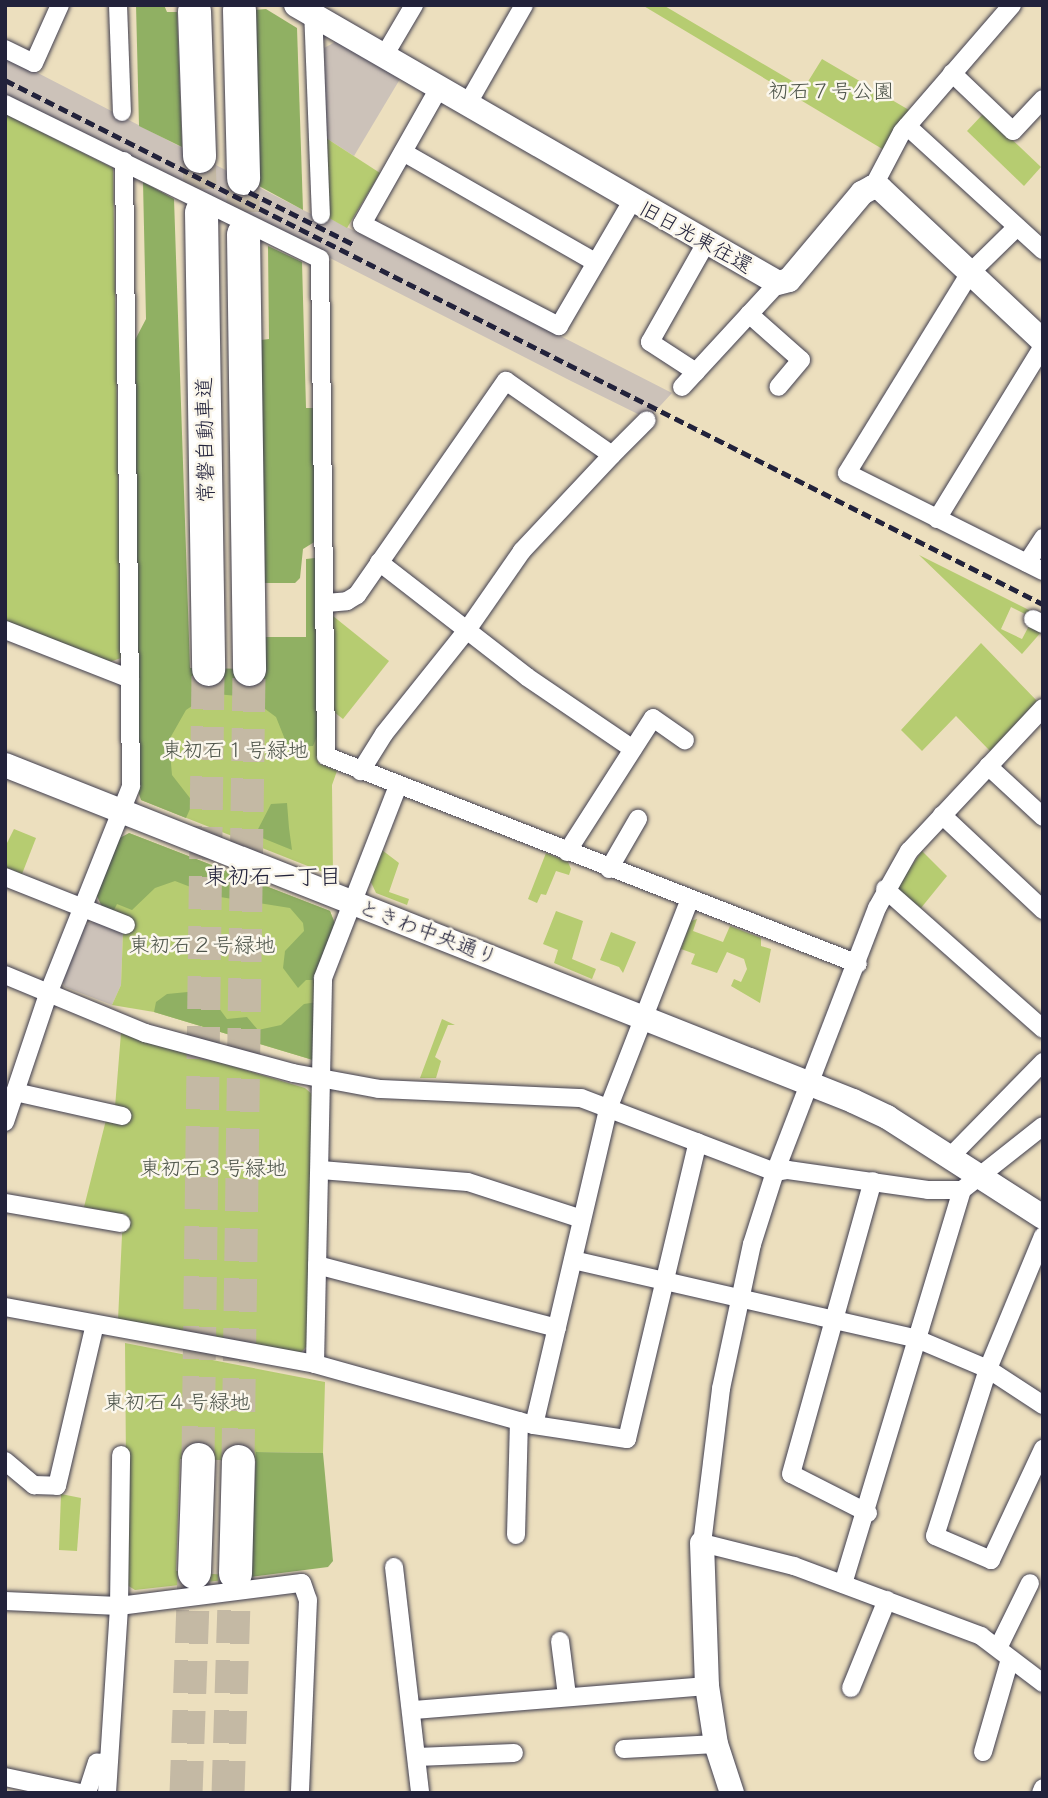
<!DOCTYPE html>
<meta charset="utf-8">
<style>
body{margin:0}
#map{position:relative;width:1048px;height:1798px;overflow:hidden;background:#ecdfbe;font-family:Itim,"Klee One",sans-serif}
div>[style]{position:absolute}
.industrial>*{inset:0;background:#ccc2b9}
.green>*{inset:0;background:#b6cc71}
.forest>*{inset:0;background:#90b063}
.highway-tunnel>*{height:33px;margin-top:-16.5px;transform-origin:0;background:repeating-linear-gradient(90deg,#c4b9a4 0 33px,transparent 0 50px)}
.roads{filter:drop-shadow(0 0 2px #403e4f) drop-shadow(0 0 2px #403e4f)}
.street>*{height:18px;margin:-9px;padding:0 9px;transform-origin:9px;border-radius:9px;background:#fff}
.secondary>*{height:24px;margin:-12px;padding:0 12px;transform-origin:12px;border-radius:12px;background:#fff}
.highway>*{height:33px;margin:-16.5px;padding:0 16.5px;transform-origin:16.5px;border-radius:16.5px;background:#fff}
.rail>*{height:5px;margin-top:-2.5px;transform-origin:0;background:repeating-linear-gradient(90deg,#22223b 0 10px,transparent 0 15px)}
span{translate:-50% -50%;white-space:nowrap;text-align:center;line-height:1.15;-webkit-text-stroke:5px #fbf7ec;paint-order:stroke}
.park-label{font-size:21px;color:#4e554b}
.street-label{font-size:21px;color:#22223b}
.neighbourhood-label{font-size:23px;color:#22223b}
.frame{position:absolute;inset:0;border:7px solid #22223b;pointer-events:none}
</style>
<div id="map">
<div class="industrial">
<div style="clip-path:polygon(337px 41px,400px 79px,354px 156px,326px 138px,324px 48px)"></div>
<div style="clip-path:polygon(5px 56px,303px 210px,328px 222px,329px 218px,672px 393px,648px 419px,571px 381px,330px 258px,329px 253px,5px 94px)"></div>
<div style="clip-path:polygon(96px 921px,123px 932px,121px 985px,112px 1005px,65px 987px,62px 980px,83px 926px)"></div>
</div>
<div class="green">
<div style="clip-path:polygon(642px 5px,663px 5px,804px 88px,822px 59px,909px 110px,884px 150px)"></div>
<div style="clip-path:polygon(984px 113px,1041px 167px,1024px 186px,967px 131px)"></div>
<div style="clip-path:polygon(5px 114px,113px 168px,121px 658px,107px 663px,5px 622px)"></div>
<div style="clip-path:polygon(326px 138px,380px 173px,347px 228px,329px 218px)"></div>
<div style="clip-path:polygon(919px 555px,1035px 613px,1033px 618px,1011px 607px,1001px 629px,1022px 639px,1030px 624px,1043px 630px,1022px 654px)"></div>
<div style="clip-path:polygon(333px 616px,389px 661px,343px 719px,334px 712px)"></div>
<div style="clip-path:polygon(981px 643px,1037px 701px,990px 751px,956px 716px,922px 751px,901px 730px)"></div>
<div style="clip-path:polygon(137px 668px,317px 670px,318px 763px,337px 771px,332px 785px,333px 876px,141px 800px)"></div>
<div style="clip-path:polygon(14px 829px,36px 838px,22px 874px,5px 867px,5px 847px)"></div>
<div style="clip-path:polygon(129px 833px,330px 911px,335px 924px,313px 1060px,154px 1012px,112px 1005px,121px 985px,123px 932px,102px 907px)"></div>
<div style="clip-path:polygon(382px 850px,399px 863px,389px 892px,409px 899px,407px 905px,376px 893px,370px 880px)"></div>
<div style="clip-path:polygon(922px 851px,947px 876px,921px 908px,896px 888px)"></div>
<div style="clip-path:polygon(546px 853px,568px 862px,571px 869px,569px 875px,556px 871px,546px 895px,541px 894px,537px 903px,528px 899px)"></div>
<div style="clip-path:polygon(556px 911px,583px 921px,572px 959px,596px 969px,592px 979px,554px 963px,558px 950px,543px 944px)"></div>
<div style="clip-path:polygon(697px 919px,693px 931px,723px 942px,730px 926px,761px 938px,761px 946px,771px 949px,760px 1003px,731px 986px,734px 979px,741px 982px,747px 969px,744px 959px,727px 952px,717px 973px,691px 964px,695px 954px,681px 949px,691px 921px)"></div>
<div style="clip-path:polygon(611px 932px,636px 942px,623px 973px,619px 967px,600px 960px)"></div>
<div style="clip-path:polygon(442px 1019px,455px 1025px,448px 1025px,435px 1057px,441px 1061px,436px 1078px,420px 1078px)"></div>
<div style="clip-path:polygon(121px 1033px,305px 1088px,314px 1096px,310px 1342px,300px 1354px,118px 1320px,123px 1214px,84px 1207px,106px 1120px,115px 1107px)"></div>
<div style="clip-path:polygon(125px 1343px,325px 1382px,323px 1453px,256px 1452px,256px 1461px,180px 1459px,176px 1571px,251px 1577px,135px 1590px,127px 1585px)"></div>
<div style="clip-path:polygon(61px 1494px,81px 1498px,77px 1551px,59px 1550px)"></div>
</div>
<div class="forest">
<div style="clip-path:polygon(136px 5px,164px 5px,167px 12px,177px 12px,182px 147px,139px 126px)"></div>
<div style="clip-path:polygon(266px 9px,297px 28px,303px 210px,259px 186px,255px 10px)"></div>
<div style="clip-path:polygon(143px 182px,174px 199px,190px 668px,265px 669px,265px 637px,306px 637px,306px 559px,315px 558px,317px 736px,313px 746px,288px 747px,276px 717px,249px 697px,216px 694px,201px 700px,186px 710px,169px 740px,172px 775px,193px 802px,186px 818px,141px 800px,139px 794px,135px 340px,146px 319px)"></div>
<div style="clip-path:polygon(268px 246px,302px 262px,306px 408px,316px 408px,316px 541px,303px 549px,300px 578px,295px 583px,264px 583px,261px 340px,269px 339px)"></div>
<div style="clip-path:polygon(287px 803px,289px 828px,292px 850px,255px 835px,271px 804px)"></div>
<div style="clip-path:polygon(129px 833px,330px 911px,335px 924px,317px 980px,306px 980px,298px 988px,283px 968px,285px 951px,304px 931px,303px 923px,290px 908px,214px 896px,175px 881px,155px 888px,132px 910px,117px 904px,113px 912px,102px 907px,96px 894px,118px 839px)"></div>
<div style="clip-path:polygon(198px 991px,207px 992px,227px 1019px,247px 1017px,258px 1030px,281px 1025px,304px 1004px,317px 1002px,313px 1060px,154px 1012px,156px 1002px,167px 994px)"></div>
<div style="clip-path:polygon(256px 1452px,323px 1453px,333px 1561px,328px 1567px,251px 1577px)"></div>
</div>
<div class="highway-tunnel">
<div style="left:199px;top:156px;width:56px;rotate:88deg"></div>
<div style="left:243px;top:178px;width:56px;rotate:90deg"></div>
<div style="left:198px;top:1459px;width:790px;rotate:-89.27deg"></div>
<div style="left:238px;top:1461px;width:792px;rotate:-89.2deg"></div>
<div style="left:186px;top:1793px;width:221px;rotate:-87.9deg"></div>
<div style="left:228px;top:1793px;width:220px;rotate:-88.2deg"></div>
</div>
<div class="roads">
<div class="street">
<div style="left:118px;top:5px;width:107px;rotate:87.9deg"></div>
<div style="left:313px;top:9px;width:206px;rotate:87.8deg"></div>
<div style="left:5px;top:49px;width:32px;rotate:26deg"></div>
<div style="left:34px;top:63px;width:64px;rotate:-65.9deg"></div>
<div style="left:384px;top:56px;width:59px;rotate:-59.5deg"></div>
<div style="left:952px;top:73px;width:84px;rotate:43.6deg"></div>
<div style="left:1013px;top:131px;width:44px;rotate:-46.8deg"></div>
<div style="left:439px;top:88px;width:156px;rotate:119.5deg"></div>
<div style="left:362px;top:224px;width:222px;rotate:27.4deg"></div>
<div style="left:559px;top:326px;width:145px;rotate:-59.7deg"></div>
<div style="left:5px;top:104px;width:351px;rotate:26.2deg"></div>
<div style="left:320px;top:259px;width:497px;rotate:89.3deg"></div>
<div style="left:326px;top:756px;width:571px;rotate:21.35deg"></div>
<div style="left:467px;top:105px;width:115px;rotate:-60.3deg"></div>
<div style="left:907px;top:126px;width:184px;rotate:42.4deg"></div>
<div style="left:403px;top:152px;width:221px;rotate:29.8deg"></div>
<div style="left:873px;top:187px;width:62px;rotate:-62.2deg"></div>
<div style="left:902px;top:132px;width:168px;rotate:-49.1deg"></div>
<div style="left:1017px;top:227px;width:66px;rotate:135.6deg"></div>
<div style="left:970px;top:273px;width:235px;rotate:121.6deg"></div>
<div style="left:847px;top:473px;width:219px;rotate:26.6deg"></div>
<div style="left:749px;top:314px;width:69px;rotate:41.5deg"></div>
<div style="left:801px;top:360px;width:35px;rotate:130deg"></div>
<div style="left:696px;top:372px;width:55px;rotate:-146.9deg"></div>
<div style="left:650px;top:342px;width:114px;rotate:-60.5deg"></div>
<div style="left:682px;top:387px;width:142px;rotate:-47.3deg"></div>
<div style="left:612px;top:455px;width:49px;rotate:-45deg"></div>
<div style="left:937px;top:519px;width:203px;rotate:-58.5deg"></div>
<div style="left:379px;top:562px;width:187px;rotate:37.8deg"></div>
<div style="left:527px;top:677px;width:128px;rotate:34.2deg"></div>
<div style="left:1027px;top:563px;width:30px;rotate:-57deg"></div>
<div style="left:326px;top:603px;width:21px;rotate:-5deg"></div>
<div style="left:347px;top:601px;width:12px;rotate:-31deg"></div>
<div style="left:357px;top:595px;width:261px;rotate:-55.2deg"></div>
<div style="left:506px;top:381px;width:129px;rotate:34.9deg"></div>
<div style="left:612px;top:455px;width:132px;rotate:133.2deg"></div>
<div style="left:522px;top:551px;width:96px;rotate:124.8deg"></div>
<div style="left:467px;top:630px;width:133px;rotate:128.6deg"></div>
<div style="left:384px;top:734px;width:44px;rotate:121.9deg"></div>
<div style="left:1033px;top:619px;width:11px;rotate:27deg"></div>
<div style="left:5px;top:630px;width:134px;rotate:21.4deg"></div>
<div style="left:1043px;top:708px;width:196px;rotate:133.1deg"></div>
<div style="left:909px;top:851px;width:65px;rotate:119.3deg"></div>
<div style="left:877px;top:908px;width:283px;rotate:111.1deg"></div>
<div style="left:775px;top:1172px;width:76px;rotate:107.7deg"></div>
<div style="left:752px;top:1244px;width:148px;rotate:102.1deg"></div>
<div style="left:721px;top:1389px;width:155px;rotate:97deg"></div>
<div style="left:702px;top:1543px;width:95px;rotate:14deg"></div>
<div style="left:794px;top:1566px;width:200px;rotate:20.5deg"></div>
<div style="left:981px;top:1636px;width:78px;rotate:37.2deg"></div>
<div style="left:988px;top:766px;width:75px;rotate:42.8deg"></div>
<div style="left:942px;top:815px;width:139px;rotate:43.2deg"></div>
<div style="left:567px;top:852px;width:159px;rotate:-57.3deg"></div>
<div style="left:653px;top:718px;width:39px;rotate:35deg"></div>
<div style="left:609px;top:869px;width:58px;rotate:-59.9deg"></div>
<div style="left:5px;top:877px;width:130px;rotate:21.6deg"></div>
<div style="left:885px;top:889px;width:211px;rotate:41.5deg"></div>
<div style="left:5px;top:975px;width:152px;rotate:22.5deg"></div>
<div style="left:145px;top:1033px;width:153px;rotate:15.1deg"></div>
<div style="left:293px;top:1073px;width:87px;rotate:10.5deg"></div>
<div style="left:379px;top:1089px;width:202px;rotate:2.6deg"></div>
<div style="left:581px;top:1098px;width:208px;rotate:20.9deg"></div>
<div style="left:775px;top:1172px;width:13px;rotate:-9deg"></div>
<div style="left:788px;top:1170px;width:141px;rotate:8.1deg"></div>
<div style="left:928px;top:1190px;width:34px"></div>
<div style="left:962px;top:1190px;width:103px;rotate:-38.3deg"></div>
<div style="left:15px;top:1092px;width:110px;rotate:12.6deg"></div>
<div style="left:5px;top:1122px;width:135px;rotate:-71.4deg"></div>
<div style="left:48px;top:994px;width:224px;rotate:-68.2deg"></div>
<div style="left:131px;top:786px;width:625px;rotate:-90.64deg"></div>
<div style="left:951px;top:1156px;width:132px;rotate:-45.6deg"></div>
<div style="left:321px;top:1170px;width:147px;rotate:4.7deg"></div>
<div style="left:468px;top:1182px;width:120px;rotate:18deg"></div>
<div style="left:5px;top:1203px;width:118px;rotate:9.8deg"></div>
<div style="left:1043px;top:1236px;width:144px;rotate:112.5deg"></div>
<div style="left:988px;top:1369px;width:175px;rotate:107.6deg"></div>
<div style="left:935px;top:1536px;width:61px;rotate:23.2deg"></div>
<div style="left:991px;top:1560px;width:123px;rotate:-64.9deg"></div>
<div style="left:573px;top:1260px;width:353px;rotate:12.9deg"></div>
<div style="left:917px;top:1339px;width:77px;rotate:22.9deg"></div>
<div style="left:988px;top:1369px;width:66px;rotate:33.2deg"></div>
<div style="left:317px;top:1265px;width:248px;rotate:14.7deg"></div>
<div style="left:5px;top:1307px;width:315px;rotate:10.4deg"></div>
<div style="left:315px;top:1364px;width:227px;rotate:15.6deg"></div>
<div style="left:534px;top:1425px;width:94px;rotate:8.6deg"></div>
<div style="left:627px;top:1439px;width:305px;rotate:-76.6deg"></div>
<div style="left:315px;top:1364px;width:386px;rotate:-88.8deg"></div>
<div style="left:323px;top:978px;width:206px;rotate:-68.7deg"></div>
<div style="left:534px;top:1425px;width:325px;rotate:-76.8deg"></div>
<div style="left:608px;top:1109px;width:223px;rotate:-68.7deg"></div>
<div style="left:5px;top:1461px;width:38px;rotate:40deg"></div>
<div style="left:34px;top:1485px;width:23px;rotate:2deg"></div>
<div style="left:57px;top:1486px;width:166px;rotate:-76.8deg"></div>
<div style="left:868px;top:1513px;width:86px;rotate:-153.1deg"></div>
<div style="left:791px;top:1474px;width:304px;rotate:-74.4deg"></div>
<div style="left:516px;top:1535px;width:114px;rotate:-88.5deg"></div>
<div style="left:394px;top:1567px;width:227px;rotate:83.4deg"></div>
<div style="left:843px;top:1584px;width:412px;rotate:-73.2deg"></div>
<div style="left:5px;top:1601px;width:114px;rotate:2.5deg"></div>
<div style="left:119px;top:1606px;width:184px;rotate:-7.2deg"></div>
<div style="left:302px;top:1583px;width:18px;rotate:71deg"></div>
<div style="left:308px;top:1600px;width:193px;rotate:92.4deg"></div>
<div style="left:560px;top:1641px;width:55px;rotate:82.7deg"></div>
<div style="left:999px;top:1646px;width:70px;rotate:-63.8deg"></div>
<div style="left:851px;top:1688px;width:95px;rotate:-67.8deg"></div>
<div style="left:414px;top:1710px;width:294px;rotate:-4.7deg"></div>
<div style="left:624px;top:1749px;width:92px;rotate:-3.1deg"></div>
<div style="left:983px;top:1752px;width:97px;rotate:-73.8deg"></div>
<div style="left:417px;top:1757px;width:97px;rotate:-2.4deg"></div>
<div style="left:5px;top:1777px;width:77px;rotate:12deg"></div>
<div style="left:87px;top:1793px;width:32px;rotate:-72deg"></div>
<div style="left:97px;top:1763px;width:11px;rotate:-5deg"></div>
<div style="left:107px;top:1793px;width:187px;rotate:-86.3deg"></div>
<div style="left:119px;top:1606px;width:151px;rotate:-89.2deg"></div>
<div style="left:1041px;top:1793px;width:5px;rotate:-68deg"></div>
</div>
<div class="secondary">
<div style="left:296px;top:5px;width:556px;rotate:29.97deg"></div>
<div style="left:778px;top:283px;width:11px;rotate:-15deg"></div>
<div style="left:789px;top:280px;width:114px;rotate:-50deg"></div>
<div style="left:862px;top:193px;width:13px;rotate:-29deg"></div>
<div style="left:873px;top:187px;width:8px;rotate:14deg"></div>
<div style="left:881px;top:189px;width:222px;rotate:43.2deg"></div>
<div style="left:5px;top:765px;width:912px;rotate:21.61deg"></div>
<div style="left:853px;top:1101px;width:38px;rotate:25deg"></div>
<div style="left:887px;top:1117px;width:185px;rotate:32.7deg"></div>
<div style="left:702px;top:1543px;width:143px;rotate:88deg"></div>
<div style="left:707px;top:1686px;width:59px;rotate:81.2deg"></div>
<div style="left:716px;top:1744px;width:52px;rotate:71.9deg"></div>
</div>
<div class="highway">
<div style="left:239px;top:10px;width:168px;rotate:88.6deg"></div>
<div style="left:194px;top:11px;width:145px;rotate:88deg"></div>
<div style="left:201px;top:212px;width:457px;rotate:89.1deg"></div>
<div style="left:243px;top:234px;width:435px;rotate:89.2deg"></div>
<div style="left:194px;top:1572px;width:113px;rotate:-88deg"></div>
<div style="left:235px;top:1573px;width:112px;rotate:-88.5deg"></div>
</div>
</div>
<div class="rail">
<div style="left:5px;top:80px;width:1163px;rotate:26.79deg"></div>
<div style="left:249px;top:192px;width:119px;rotate:26.6deg"></div>
</div>
<div class="park-label">
<span style="left:831px;top:91px">初石７号公園</span>
<span style="left:235px;top:750px">東初石１号緑地</span>
<span style="left:202px;top:945px">東初石２号緑地</span>
<span style="left:213px;top:1168px">東初石３号緑地</span>
<span style="left:177px;top:1402px">東初石４号緑地</span>
</div>
<div class="street-label">
<span style="left:696px;top:237px;rotate:29deg">旧日光東往還</span>
<span style="left:205px;top:440px;rotate:-91deg">常磐自動車道</span>
<span style="left:428px;top:932px;rotate:21deg">ときわ中央通り</span>
</div>
<div class="neighbourhood-label">
<span style="left:273px;top:876px">東初石一丁目</span>
</div>
<div class="frame"></div>
</div>
